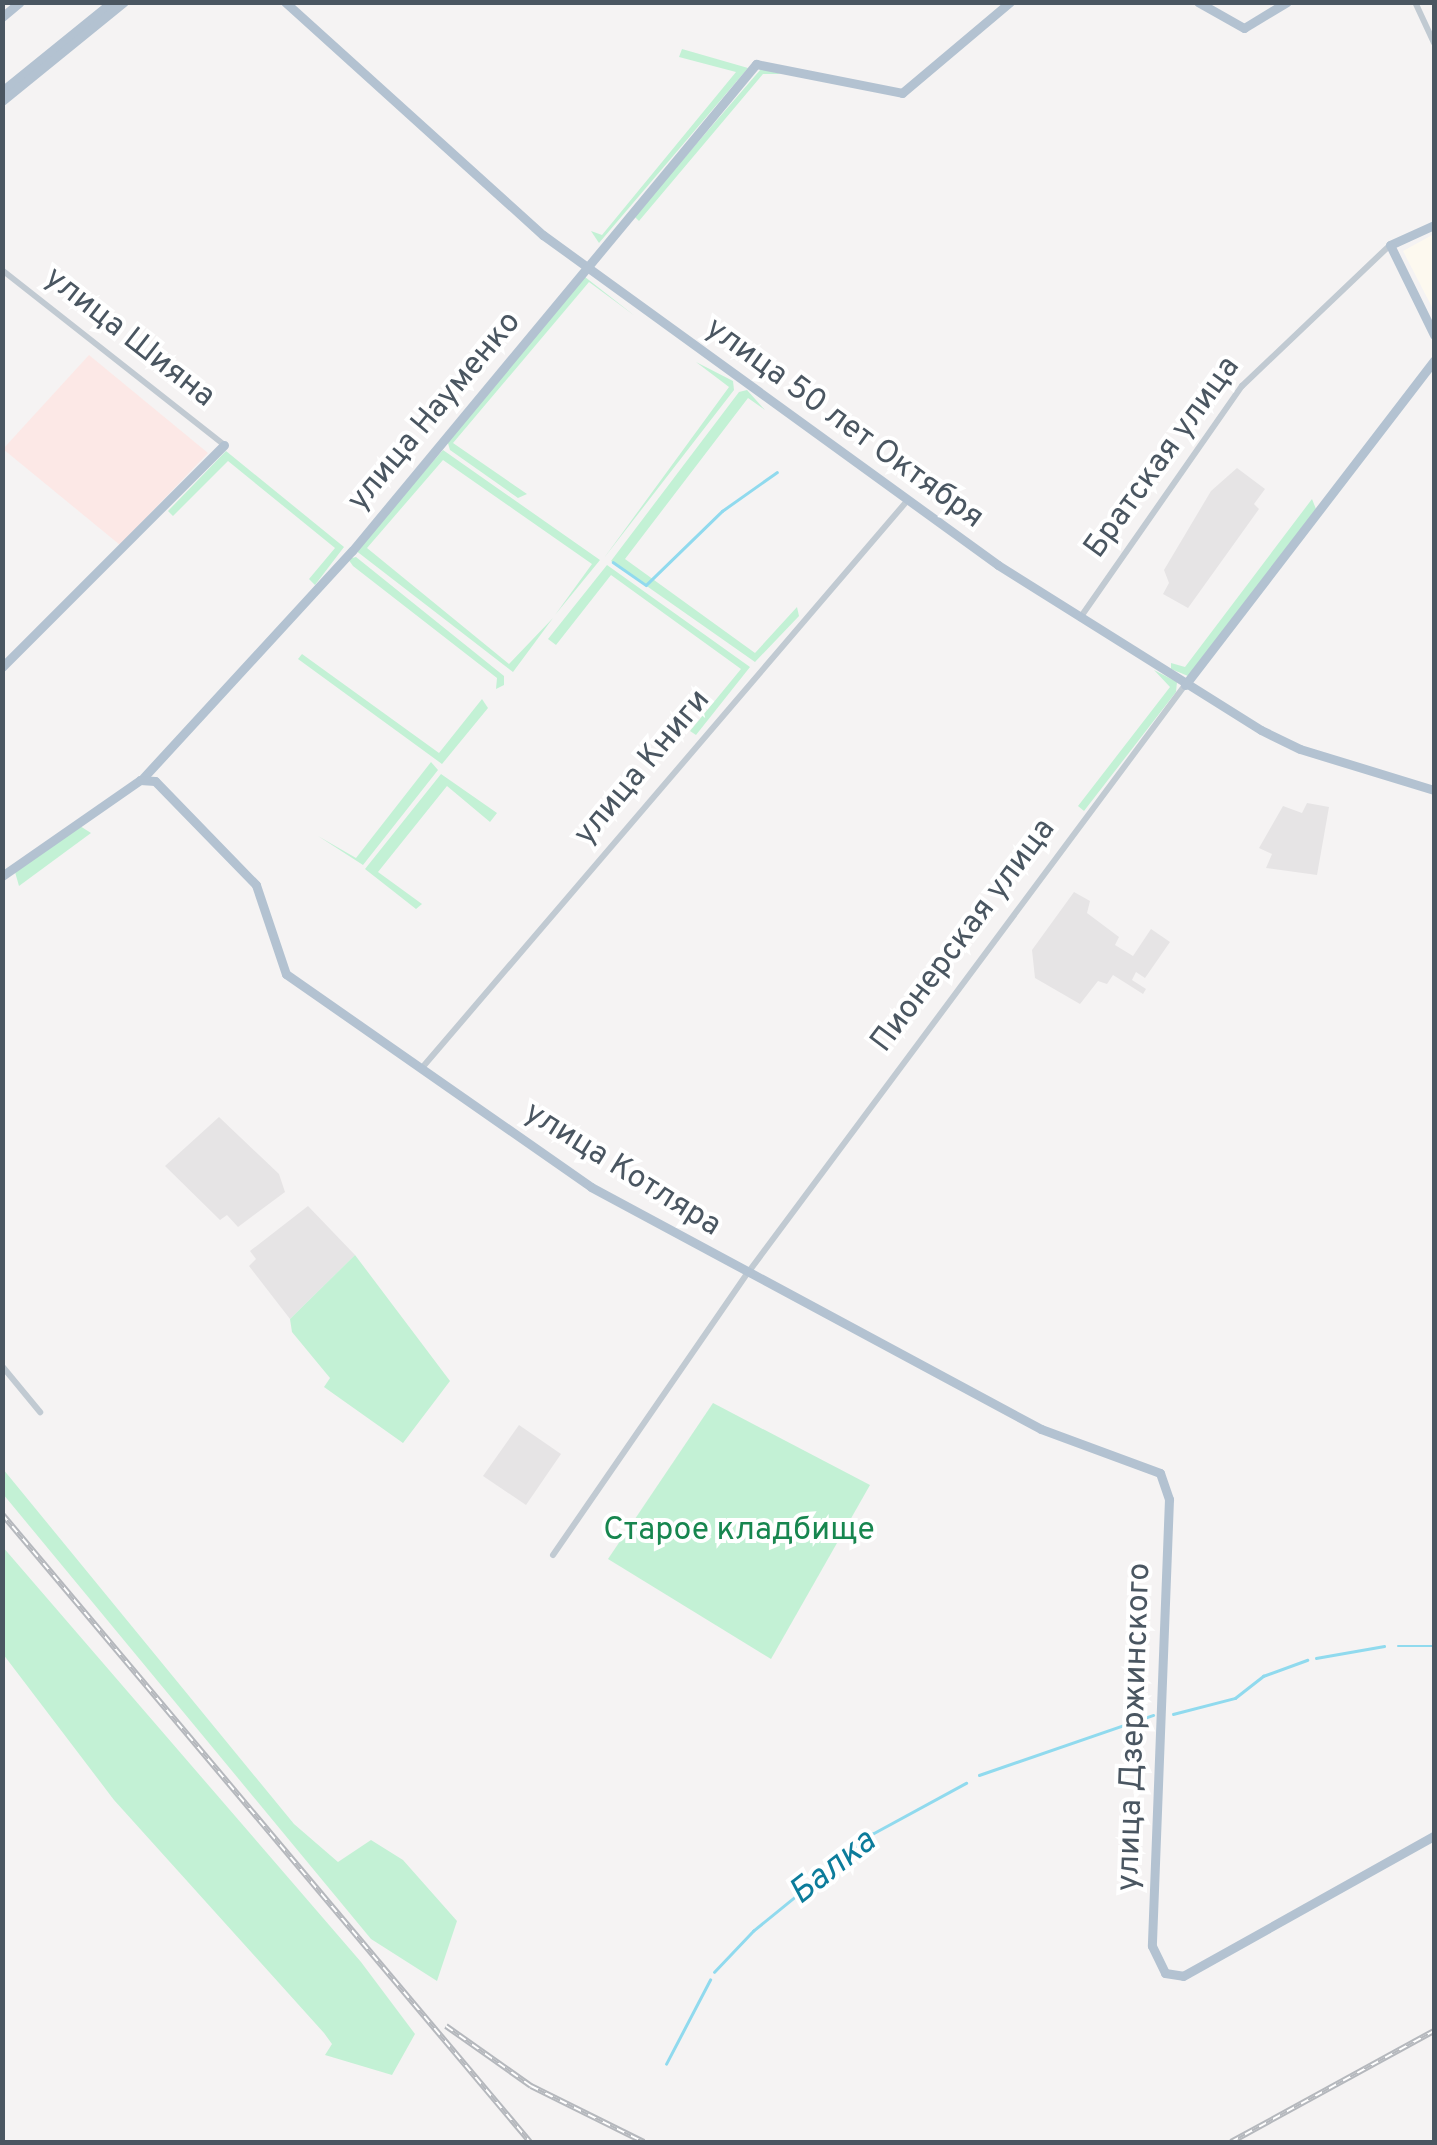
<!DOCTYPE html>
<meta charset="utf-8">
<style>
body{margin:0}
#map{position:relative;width:1437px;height:2145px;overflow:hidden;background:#f5f3f3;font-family:Overpass,sans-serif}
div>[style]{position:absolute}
.commercial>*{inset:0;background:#fdf9ef}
.education>*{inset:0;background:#e6e4e5}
.medical>*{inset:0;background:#fce8e6}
.green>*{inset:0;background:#c3f1d5}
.stream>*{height:2.5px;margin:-1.25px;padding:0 1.25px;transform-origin:1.25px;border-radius:1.25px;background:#90daee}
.minor>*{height:6px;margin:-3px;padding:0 3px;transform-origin:3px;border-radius:3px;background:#c1cad2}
.major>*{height:9px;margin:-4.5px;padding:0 4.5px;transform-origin:4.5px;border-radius:4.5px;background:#b3c2d1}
.rail>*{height:6px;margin-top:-3px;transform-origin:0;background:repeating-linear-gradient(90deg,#fff 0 8px,#b5b8bd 0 16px);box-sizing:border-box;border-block:2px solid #b5b8bd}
span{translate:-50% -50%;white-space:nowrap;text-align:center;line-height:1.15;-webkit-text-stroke:8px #fff;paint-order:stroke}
.street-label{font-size:32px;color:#4a5661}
.park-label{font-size:32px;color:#17864f}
.water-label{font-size:35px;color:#0c7c9b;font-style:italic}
.frame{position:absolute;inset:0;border:5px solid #4a5661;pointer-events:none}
</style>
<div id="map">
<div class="commercial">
<div style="clip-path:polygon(1434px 234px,1434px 311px,1403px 251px)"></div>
</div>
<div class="education">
<div style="clip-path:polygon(1237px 468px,1265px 489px,1254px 504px,1259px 509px,1188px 608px,1163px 594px,1169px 583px,1164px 570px,1211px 491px)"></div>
<div style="clip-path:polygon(1307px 803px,1329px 807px,1317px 875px,1266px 868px,1272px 854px,1259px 848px,1283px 806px,1302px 813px)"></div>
<div style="clip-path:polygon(1074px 892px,1090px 901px,1087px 913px,1119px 937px,1115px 945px,1133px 956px,1151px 929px,1170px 942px,1145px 978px,1136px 972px,1132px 980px,1146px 989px,1143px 994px,1113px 975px,1107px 984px,1098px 981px,1080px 1004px,1035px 978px,1032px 950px)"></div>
<div style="clip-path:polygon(219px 1117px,279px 1174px,285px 1192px,238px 1227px,227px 1215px,220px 1220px,165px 1166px)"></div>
<div style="clip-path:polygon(308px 1206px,355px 1255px,290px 1319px,249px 1266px,256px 1259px,250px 1251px)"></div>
<div style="clip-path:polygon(519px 1425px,561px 1454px,526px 1505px,483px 1476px)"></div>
</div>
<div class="medical">
<div style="clip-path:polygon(89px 355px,208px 453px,120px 545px,3px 449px)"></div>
</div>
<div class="green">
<div style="clip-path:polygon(682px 49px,748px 68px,599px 243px,591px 231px,602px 235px,736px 72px,679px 57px)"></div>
<div style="clip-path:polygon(761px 69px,782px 74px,763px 74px,639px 221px,634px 216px)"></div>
<div style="clip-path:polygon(585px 277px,635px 316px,589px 282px,453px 443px,527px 494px,518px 498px,450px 450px,447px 440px)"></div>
<div style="clip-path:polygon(696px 362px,733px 381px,734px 390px,604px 558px,729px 387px)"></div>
<div style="clip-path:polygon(747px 390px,765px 410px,748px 398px,625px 559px,755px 653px,797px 607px,799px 616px,755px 662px,611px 561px,739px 392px)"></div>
<div style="clip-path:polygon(443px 450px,600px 560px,555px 615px,592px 564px,443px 460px,367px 548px,509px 664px,553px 618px,513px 672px,355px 550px)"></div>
<div style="clip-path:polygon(226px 451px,344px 547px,315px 585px,309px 579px,335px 548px,228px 461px,173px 516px,168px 511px)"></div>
<div style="clip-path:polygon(1312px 499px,1316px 509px,1188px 676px,1171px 669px,1171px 663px,1185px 667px)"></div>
<div style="clip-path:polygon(356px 557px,504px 676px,504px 685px,496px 689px,497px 678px,353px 566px,348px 559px)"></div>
<div style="clip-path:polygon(607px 565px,750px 667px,696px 735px,690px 731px,741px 669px,611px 575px,556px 645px,548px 639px)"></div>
<div style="clip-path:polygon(302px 654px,439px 753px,482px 699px,488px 708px,442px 764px,298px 659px)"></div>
<div style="clip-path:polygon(1154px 670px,1177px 682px,1176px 692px,1084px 811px,1078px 806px,1170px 687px)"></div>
<div style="clip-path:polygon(431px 762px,438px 770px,363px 865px,318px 836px,356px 858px)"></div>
<div style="clip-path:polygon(441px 774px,497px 813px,490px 822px,447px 786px,378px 872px,422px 904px,416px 909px,365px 869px)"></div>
<div style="clip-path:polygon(80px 826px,91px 833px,19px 886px,15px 872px)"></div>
<div style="clip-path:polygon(355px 1255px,450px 1381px,403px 1443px,324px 1387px,330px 1378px,292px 1332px,290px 1319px)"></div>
<div style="clip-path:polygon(713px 1403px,870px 1485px,771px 1659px,608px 1559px)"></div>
<div style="clip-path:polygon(3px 1469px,294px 1824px,338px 1862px,371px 1840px,403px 1860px,457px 1921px,437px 1981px,371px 1939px,3px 1494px)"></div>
<div style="clip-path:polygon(2px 1546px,361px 1962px,415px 2034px,392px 2075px,325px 2055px,332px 2044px,324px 2033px,114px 1800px,3px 1654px)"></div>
</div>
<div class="stream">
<div style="left:613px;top:562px;width:40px;rotate:34.9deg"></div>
<div style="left:646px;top:585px;width:106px;rotate:-44.2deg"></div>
<div style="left:722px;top:511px;width:67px;rotate:-35.3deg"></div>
<div style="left:1398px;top:1646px;width:36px"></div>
<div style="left:1316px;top:1658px;width:69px;rotate:-10deg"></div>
<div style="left:1173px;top:1714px;width:64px;rotate:-14.5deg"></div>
<div style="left:1235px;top:1698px;width:36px;rotate:-38deg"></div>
<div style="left:1263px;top:1676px;width:47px;rotate:-20deg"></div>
<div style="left:979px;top:1775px;width:184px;rotate:-19deg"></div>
<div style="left:714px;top:1972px;width:57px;rotate:-46.4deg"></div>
<div style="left:753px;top:1931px;width:154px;rotate:-39.2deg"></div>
<div style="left:872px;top:1834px;width:107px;rotate:-28.5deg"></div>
<div style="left:666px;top:2064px;width:95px;rotate:-62.4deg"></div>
</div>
<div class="minor">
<div style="left:1415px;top:2px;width:45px;rotate:65.1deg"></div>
<div style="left:2px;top:270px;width:283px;rotate:38.2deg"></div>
<div style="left:1080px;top:618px;width:283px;rotate:-55.1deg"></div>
<div style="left:1242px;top:386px;width:204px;rotate:-43.6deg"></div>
<div style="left:421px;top:1069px;width:748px;rotate:-49.45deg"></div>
<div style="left:2px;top:1366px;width:60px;rotate:50.4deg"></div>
<div style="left:553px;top:1555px;width:341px;rotate:-55.4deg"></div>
<div style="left:747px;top:1274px;width:734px;rotate:-53.36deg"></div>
</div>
<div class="major">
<div style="left:285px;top:2px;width:348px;rotate:42.1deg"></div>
<div style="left:543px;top:235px;width:562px;rotate:35.95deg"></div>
<div style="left:998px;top:565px;width:310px;rotate:32.1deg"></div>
<div style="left:1261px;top:730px;width:43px;rotate:26deg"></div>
<div style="left:1300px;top:749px;width:140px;rotate:17deg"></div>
<div style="left:1198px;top:2px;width:53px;rotate:29.5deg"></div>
<div style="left:1244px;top:28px;width:50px;rotate:-31.2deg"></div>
<div style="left:2px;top:17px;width:23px;rotate:-40deg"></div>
<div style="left:2px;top:91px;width:141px;rotate:-39deg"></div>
<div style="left:2px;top:101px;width:157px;rotate:-39.1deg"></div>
<div style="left:1434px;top:225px;width:48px;rotate:155.6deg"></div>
<div style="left:1390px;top:245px;width:100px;rotate:63.9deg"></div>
<div style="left:2px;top:667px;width:314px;rotate:-45deg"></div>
<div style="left:1185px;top:685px;width:409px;rotate:-52.5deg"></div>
<div style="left:143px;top:778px;width:309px;rotate:-47.4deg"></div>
<div style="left:352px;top:551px;width:633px;rotate:-50.32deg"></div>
<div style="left:756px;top:64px;width:149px;rotate:11.2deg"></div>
<div style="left:902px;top:93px;width:141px;rotate:-40.1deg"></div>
<div style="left:2px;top:876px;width:168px;rotate:-34.8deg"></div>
<div style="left:140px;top:780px;width:15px;rotate:4deg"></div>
<div style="left:155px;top:781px;width:145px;rotate:45.8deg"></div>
<div style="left:256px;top:885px;width:94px;rotate:71.4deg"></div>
<div style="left:286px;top:974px;width:372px;rotate:34.9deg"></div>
<div style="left:591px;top:1187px;width:511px;rotate:28.27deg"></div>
<div style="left:1041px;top:1429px;width:127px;rotate:20.3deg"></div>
<div style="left:1160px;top:1473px;width:28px;rotate:71deg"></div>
<div style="left:1169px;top:1499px;width:447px;rotate:92.2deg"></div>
<div style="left:1152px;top:1946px;width:30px;rotate:64deg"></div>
<div style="left:1165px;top:1973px;width:18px;rotate:9deg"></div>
<div style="left:1183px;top:1976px;width:287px;rotate:-29.2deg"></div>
</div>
<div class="rail">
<div style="left:2px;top:1514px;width:820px;rotate:49.94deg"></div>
<div style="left:446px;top:2026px;width:104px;rotate:35.2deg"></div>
<div style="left:531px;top:2086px;width:126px;rotate:26.4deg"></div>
<div style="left:1231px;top:2142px;width:231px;rotate:-28.7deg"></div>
</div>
<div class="street-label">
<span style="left:129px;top:338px;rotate:38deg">улица Шияна</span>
<span style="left:435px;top:412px;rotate:-50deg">улица Науменко</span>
<span style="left:844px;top:424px;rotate:36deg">улица 50 лет Октября</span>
<span style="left:1163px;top:458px;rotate:-54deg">Братская улица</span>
<span style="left:643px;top:768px;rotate:-50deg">улица Книги</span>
<span style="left:964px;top:936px;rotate:-53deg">Пионерская улица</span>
<span style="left:622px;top:1170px;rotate:32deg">улица Котляра</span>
<span style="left:1135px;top:1727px;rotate:-88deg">улица Дзержинского</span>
</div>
<div class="park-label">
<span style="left:739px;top:1531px">Старое кладбище</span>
</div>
<div class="water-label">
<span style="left:833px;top:1868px;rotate:-38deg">Балка</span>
</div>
<div class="frame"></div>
</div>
